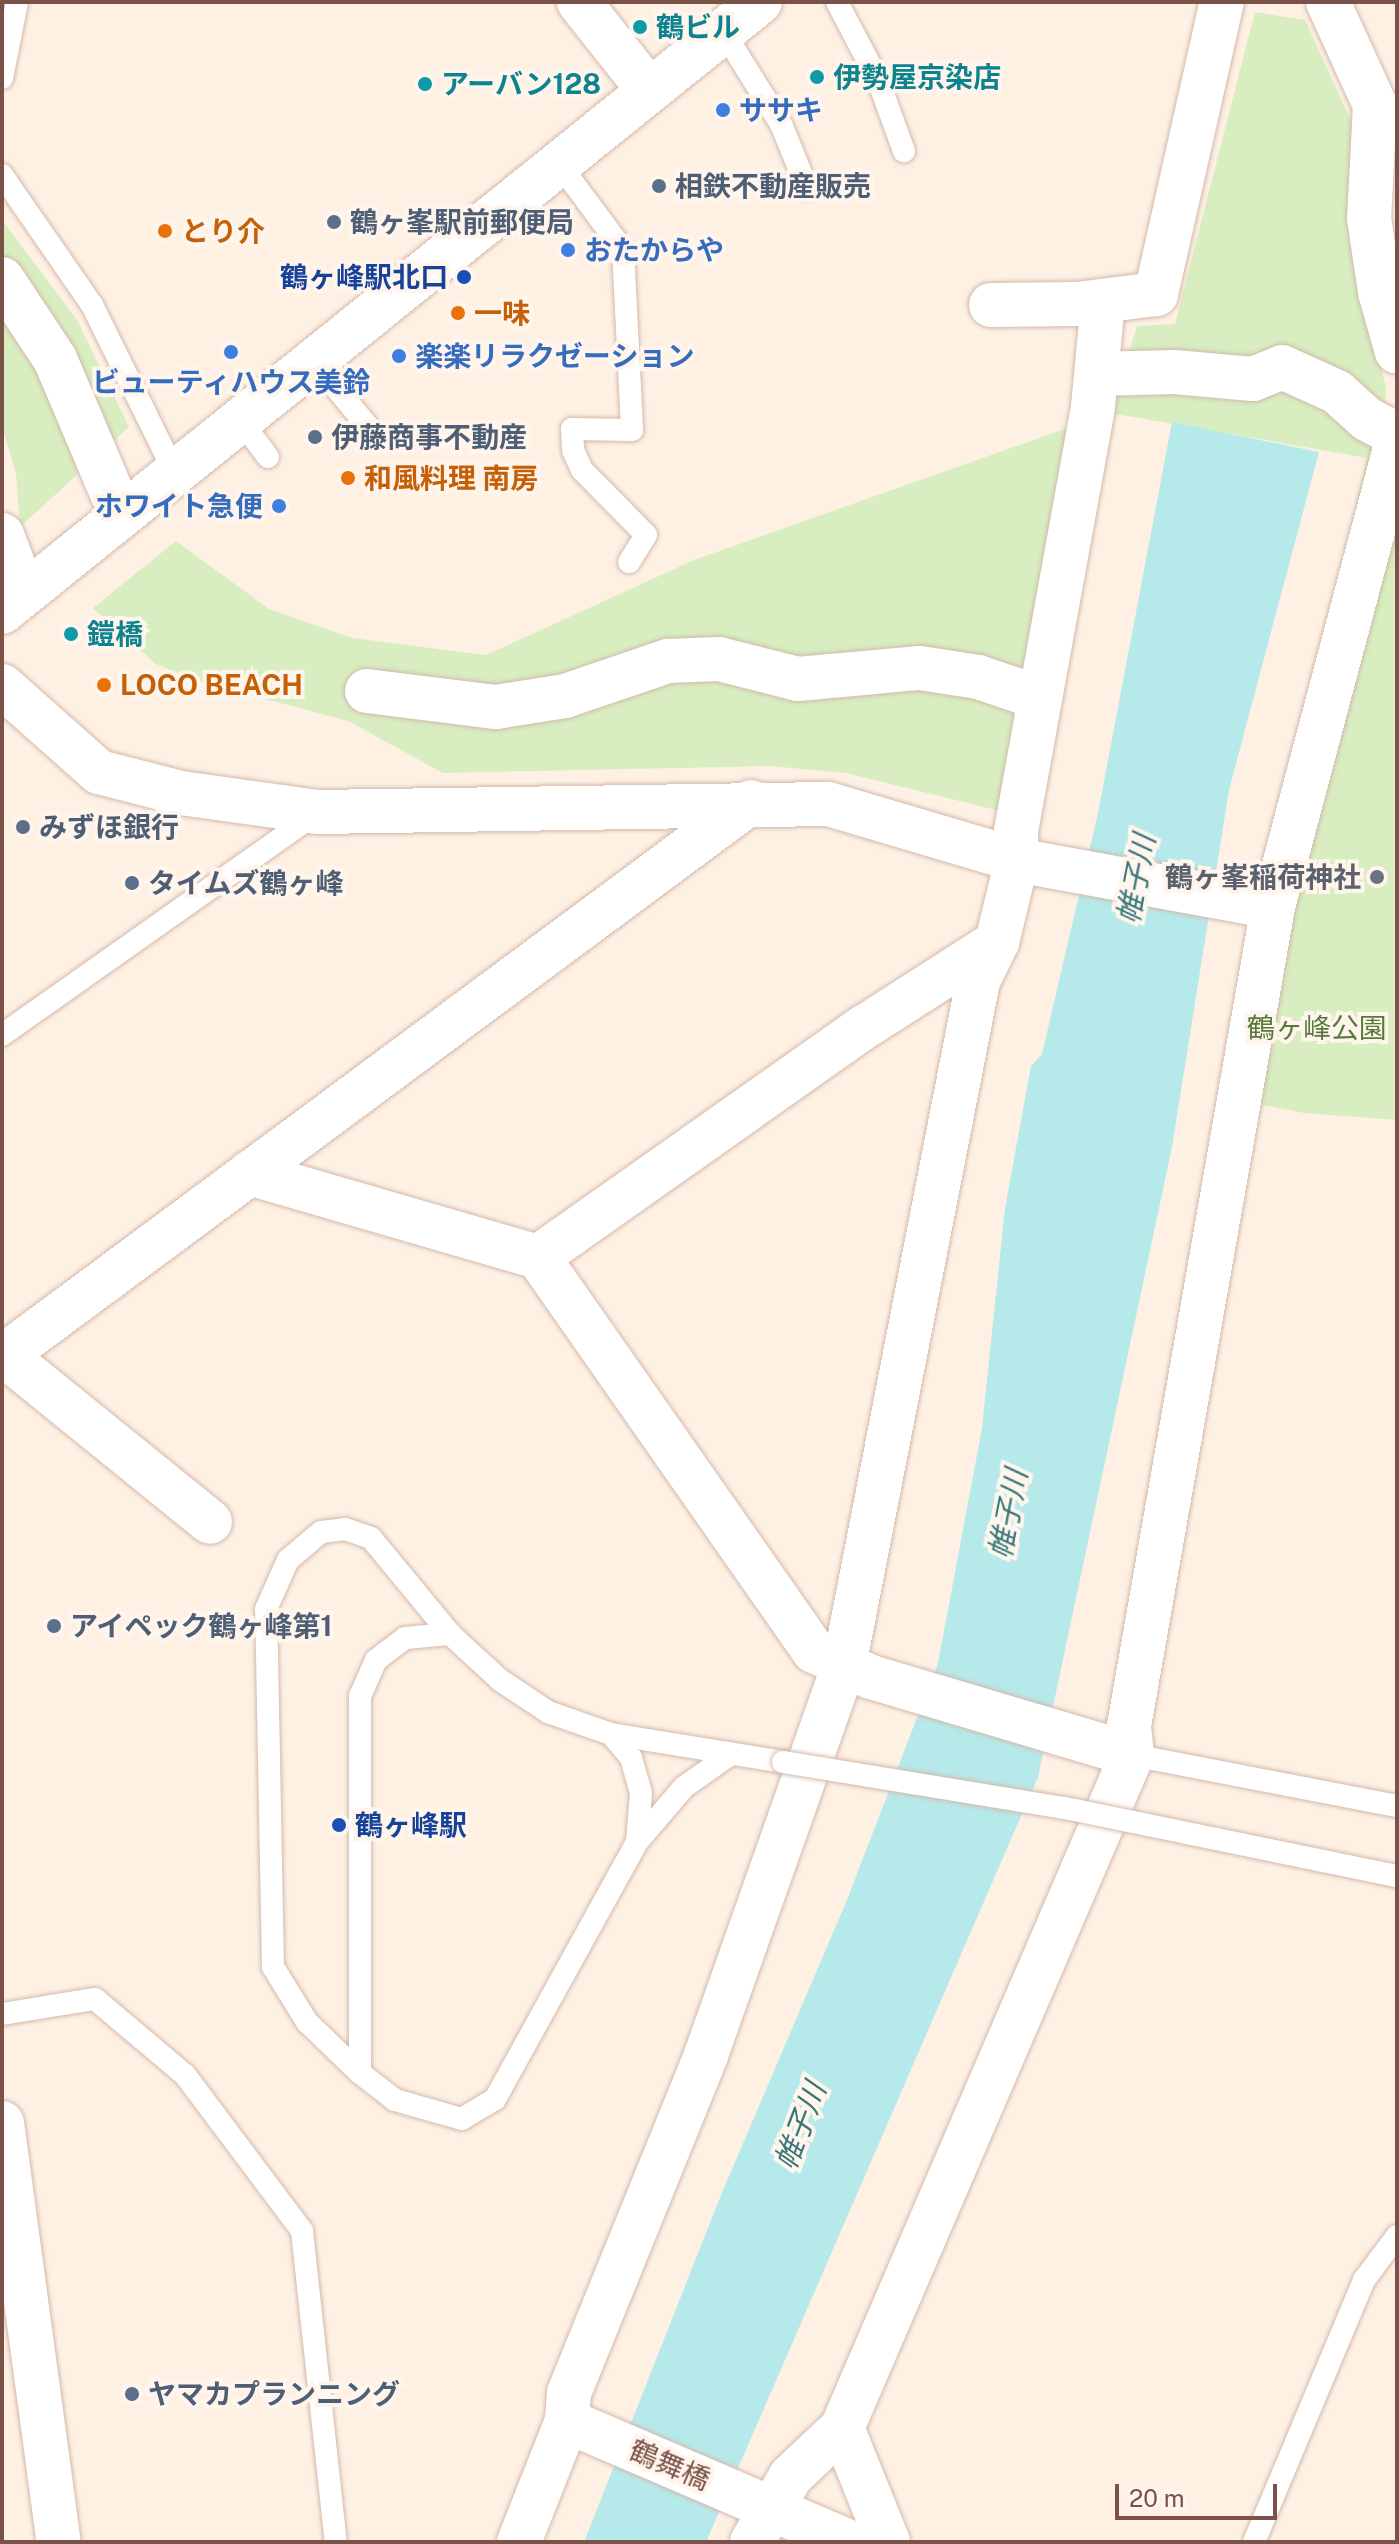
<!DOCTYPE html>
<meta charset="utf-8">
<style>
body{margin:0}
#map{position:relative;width:1399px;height:2544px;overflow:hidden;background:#fef1e4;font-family:"Public Sans","Noto Sans JP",sans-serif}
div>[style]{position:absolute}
.green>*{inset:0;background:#d8eec1}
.water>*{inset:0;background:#b6e9ea}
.roads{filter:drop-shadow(0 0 2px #d4b9ab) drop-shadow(0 0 2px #d4b9ab)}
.lane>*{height:22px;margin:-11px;padding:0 11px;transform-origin:11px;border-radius:11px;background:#fff}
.street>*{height:44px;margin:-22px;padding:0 22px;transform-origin:22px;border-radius:22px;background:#fff}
.secondary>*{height:44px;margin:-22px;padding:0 22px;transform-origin:22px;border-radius:22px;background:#fff}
.bridges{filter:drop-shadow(0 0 2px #d4b9ab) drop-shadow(0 0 2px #d4b9ab)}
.lane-bridge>*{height:22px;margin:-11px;padding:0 11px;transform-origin:11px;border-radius:11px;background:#fff}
.dots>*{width:22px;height:22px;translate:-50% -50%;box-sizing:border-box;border:4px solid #fff5ec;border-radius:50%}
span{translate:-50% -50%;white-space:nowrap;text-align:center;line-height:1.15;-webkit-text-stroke:8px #fff5ec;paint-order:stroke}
.culture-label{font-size:28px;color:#0d838f;font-weight:700}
.left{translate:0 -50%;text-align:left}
.shop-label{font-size:28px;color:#366cbe;font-weight:700}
.right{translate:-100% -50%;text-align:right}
.service-label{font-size:28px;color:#4e5e75;font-weight:700}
.food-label{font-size:28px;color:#c56008;font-weight:700}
.transit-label{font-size:28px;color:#164399;font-weight:700}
.worship-label{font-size:28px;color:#5b616d;font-weight:700}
.park-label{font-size:28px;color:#567a3b}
.street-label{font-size:28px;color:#7a5247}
.water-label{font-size:30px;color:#367679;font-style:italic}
.frame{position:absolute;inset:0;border:4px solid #7a5247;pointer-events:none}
.scale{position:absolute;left:1115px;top:2484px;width:162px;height:36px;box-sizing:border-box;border:4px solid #7a5247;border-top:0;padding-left:10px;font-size:24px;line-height:28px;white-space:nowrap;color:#7a5247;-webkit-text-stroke:6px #fff5ec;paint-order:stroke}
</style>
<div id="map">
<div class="green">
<div style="clip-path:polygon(1255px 12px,1305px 20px,1353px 125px,1353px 266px,1386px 387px,1384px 429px,1368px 458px,1397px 463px,1397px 1120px,1304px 1113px,1219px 1097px,1367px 458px,1110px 413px,1036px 820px,846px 773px,770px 766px,443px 773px,348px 721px,201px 682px,156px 664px,93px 608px,176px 541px,269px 609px,352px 638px,486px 655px,694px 560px,1110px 413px,1137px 326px,1175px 324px)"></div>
<div style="clip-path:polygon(2px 220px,77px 320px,129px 427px,20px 527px,16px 473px,2px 427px)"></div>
</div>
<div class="water">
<div style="clip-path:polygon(1172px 422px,1319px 452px,1229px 790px,1172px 1147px,1038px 1777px,706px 2542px,584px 2542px,721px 2195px,847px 1900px,938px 1663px,982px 1428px,1005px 1208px,1031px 1066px,1042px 1054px,1098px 813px)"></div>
</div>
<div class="roads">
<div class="lane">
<div style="left:837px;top:2px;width:88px;rotate:62.3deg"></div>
<div style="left:878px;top:80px;width:76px;rotate:69.9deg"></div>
<div style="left:723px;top:31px;width:110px;rotate:58.1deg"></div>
<div style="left:781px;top:124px;width:69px;rotate:67.9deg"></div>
<div style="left:2px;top:78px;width:77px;rotate:-78.8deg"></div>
<div style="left:557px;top:161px;width:111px;rotate:53.4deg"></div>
<div style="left:623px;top:250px;width:180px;rotate:87.1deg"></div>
<div style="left:632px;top:430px;width:60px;rotate:-179deg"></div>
<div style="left:572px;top:429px;width:21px;rotate:87deg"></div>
<div style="left:573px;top:450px;width:22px;rotate:66deg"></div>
<div style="left:582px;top:470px;width:91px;rotate:45.4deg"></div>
<div style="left:646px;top:535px;width:32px;rotate:122deg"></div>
<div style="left:2px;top:175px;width:158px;rotate:55.3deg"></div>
<div style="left:92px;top:305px;width:187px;rotate:63.7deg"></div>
<div style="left:315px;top:362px;width:93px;rotate:50.7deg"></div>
<div style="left:241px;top:421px;width:45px;rotate:53.1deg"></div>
<div style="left:2px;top:1035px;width:383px;rotate:-35.2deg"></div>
<div style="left:611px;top:1734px;width:31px;rotate:50deg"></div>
<div style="left:631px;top:1758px;width:36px;rotate:74deg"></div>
<div style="left:641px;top:1793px;width:49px;rotate:94.7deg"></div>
<div style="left:731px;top:1754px;width:57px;rotate:144.9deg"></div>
<div style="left:684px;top:1787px;width:72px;rotate:130.5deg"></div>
<div style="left:637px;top:1842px;width:294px;rotate:118.9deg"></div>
<div style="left:495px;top:2099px;width:39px;rotate:149deg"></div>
<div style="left:462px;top:2119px;width:70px;rotate:-164.2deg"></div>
<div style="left:395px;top:2100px;width:44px;rotate:-142.4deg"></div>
<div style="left:360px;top:2073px;width:74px;rotate:-136.1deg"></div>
<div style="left:307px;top:2022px;width:65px;rotate:-121.7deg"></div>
<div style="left:273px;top:1967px;width:358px;rotate:-91.1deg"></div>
<div style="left:266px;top:1609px;width:54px;rotate:-65.8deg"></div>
<div style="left:288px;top:1560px;width:43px;rotate:-40.3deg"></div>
<div style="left:321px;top:1532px;width:24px;rotate:-7deg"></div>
<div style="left:345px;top:1529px;width:28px;rotate:19deg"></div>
<div style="left:371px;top:1538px;width:124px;rotate:50.5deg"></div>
<div style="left:450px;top:1634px;width:68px;rotate:42.6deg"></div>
<div style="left:500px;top:1680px;width:58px;rotate:33.7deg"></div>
<div style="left:548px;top:1712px;width:67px;rotate:19.2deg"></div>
<div style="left:611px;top:1734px;width:174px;rotate:9.2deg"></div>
<div style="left:1132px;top:1755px;width:270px;rotate:10.9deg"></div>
<div style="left:2px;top:2014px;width:94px;rotate:-9.2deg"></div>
<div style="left:95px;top:1999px;width:118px;rotate:40.2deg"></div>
<div style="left:185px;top:2075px;width:195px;rotate:53.1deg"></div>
<div style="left:302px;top:2231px;width:313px;rotate:83.8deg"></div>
<div style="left:360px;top:2073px;width:377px;rotate:-90deg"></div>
<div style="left:360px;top:1696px;width:39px;rotate:-66deg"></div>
<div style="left:376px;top:1660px;width:36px;rotate:-37deg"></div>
<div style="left:405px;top:1638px;width:45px;rotate:-5.1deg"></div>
<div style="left:1254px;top:2542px;width:284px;rotate:-67.2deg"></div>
<div style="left:1364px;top:2280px;width:55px;rotate:-53.1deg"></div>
</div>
<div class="street">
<div style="left:579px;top:2px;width:111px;rotate:51.6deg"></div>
<div style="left:1328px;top:2px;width:113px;rotate:65.5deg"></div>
<div style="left:1375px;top:105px;width:113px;rotate:93deg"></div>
<div style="left:1369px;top:218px;width:75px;rotate:81.5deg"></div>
<div style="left:1380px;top:292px;width:62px;rotate:74.2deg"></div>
<div style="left:2px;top:279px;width:96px;rotate:56.5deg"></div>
<div style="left:55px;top:359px;width:146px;rotate:67deg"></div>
<div style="left:991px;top:305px;width:86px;rotate:-0.7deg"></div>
<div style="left:1077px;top:304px;width:80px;rotate:-7.2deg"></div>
<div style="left:1156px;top:294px;width:299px;rotate:-77.3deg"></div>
<div style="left:1097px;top:374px;width:77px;rotate:-1.5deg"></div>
<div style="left:1174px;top:372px;width:79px;rotate:5.1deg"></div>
<div style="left:1253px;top:379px;width:31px;rotate:-22deg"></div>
<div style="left:1282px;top:367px;width:60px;rotate:24.4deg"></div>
<div style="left:1337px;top:392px;width:40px;rotate:42deg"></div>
<div style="left:1367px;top:419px;width:34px;rotate:28deg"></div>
<div style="left:2px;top:535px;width:62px;rotate:69.2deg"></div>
<div style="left:2px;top:686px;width:130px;rotate:41.6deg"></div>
<div style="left:99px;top:772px;width:85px;rotate:14.4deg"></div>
<div style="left:181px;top:793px;width:138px;rotate:7.9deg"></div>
<div style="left:318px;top:812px;width:510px;rotate:-0.9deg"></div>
<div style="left:828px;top:804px;width:197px;rotate:16.5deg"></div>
<div style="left:1017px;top:860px;width:260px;rotate:10.4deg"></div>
<div style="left:367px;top:691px;width:130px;rotate:7.1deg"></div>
<div style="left:496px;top:707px;width:70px;rotate:-9.1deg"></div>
<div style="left:565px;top:696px;width:109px;rotate:-18.8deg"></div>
<div style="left:668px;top:661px;width:51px;rotate:-2.2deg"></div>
<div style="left:719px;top:659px;width:81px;rotate:14.2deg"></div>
<div style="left:798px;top:679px;width:122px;rotate:-5.2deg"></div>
<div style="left:920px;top:668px;width:59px;rotate:8.8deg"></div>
<div style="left:978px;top:677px;width:65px;rotate:18.7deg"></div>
<div style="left:249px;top:1173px;width:301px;rotate:16.2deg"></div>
<div style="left:538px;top:1257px;width:481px;rotate:55deg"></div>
<div style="left:814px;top:1651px;width:63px;rotate:24.5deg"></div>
<div style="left:871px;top:1677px;width:272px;rotate:16.6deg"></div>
<div style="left:1132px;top:1755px;width:733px;rotate:113.31deg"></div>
<div style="left:842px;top:2428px;width:123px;rotate:68deg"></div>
<div style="left:538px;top:1257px;width:401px;rotate:-35.2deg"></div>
<div style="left:866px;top:1026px;width:156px;rotate:-32.7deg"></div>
<div style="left:997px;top:942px;width:84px;rotate:-76.3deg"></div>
<div style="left:1017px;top:860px;width:29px;rotate:-92deg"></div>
<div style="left:1016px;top:831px;width:431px;rotate:-79.7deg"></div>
<div style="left:1093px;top:407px;width:106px;rotate:-84.6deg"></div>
<div style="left:4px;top:1355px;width:265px;rotate:39deg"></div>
<div style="left:2px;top:1357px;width:932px;rotate:-36.54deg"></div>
<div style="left:1132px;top:1755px;width:29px;rotate:-96deg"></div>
<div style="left:1129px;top:1726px;width:832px;rotate:-80.03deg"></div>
<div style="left:1273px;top:907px;width:481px;rotate:-75.1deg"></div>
<div style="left:2px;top:2123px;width:423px;rotate:82.3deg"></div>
<div style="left:567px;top:2421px;width:28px;rotate:-86deg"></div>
<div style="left:569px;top:2393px;width:365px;rotate:-67.9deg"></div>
<div style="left:706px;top:2055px;width:413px;rotate:-70.5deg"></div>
<div style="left:844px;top:1666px;width:698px;rotate:-78.93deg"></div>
<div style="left:978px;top:981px;width:43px;rotate:-64deg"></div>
<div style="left:519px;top:2542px;width:130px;rotate:-68.4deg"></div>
<div style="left:567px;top:2421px;width:307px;rotate:23.2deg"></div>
<div style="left:752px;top:2542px;width:77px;rotate:-59.4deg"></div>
<div style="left:791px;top:2476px;width:70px;rotate:-43.3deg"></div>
</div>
<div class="secondary">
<div style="left:2px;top:612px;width:973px;rotate:-38.83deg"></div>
</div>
</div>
<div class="bridges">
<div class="lane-bridge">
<div style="left:783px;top:1762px;width:286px;rotate:9.3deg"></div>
<div style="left:1065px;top:1808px;width:339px;rotate:11.6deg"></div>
</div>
</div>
<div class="dots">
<div style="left:640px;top:27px;background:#0f9aa8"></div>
<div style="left:817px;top:77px;background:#0f9aa8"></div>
<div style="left:425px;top:84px;background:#0f9aa8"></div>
<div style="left:723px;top:110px;background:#3f7fe0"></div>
<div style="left:659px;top:186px;background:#5c6f8a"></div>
<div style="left:334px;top:222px;background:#5c6f8a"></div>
<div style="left:165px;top:231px;background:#e8710a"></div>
<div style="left:568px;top:250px;background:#3f7fe0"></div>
<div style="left:464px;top:277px;background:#1a4fb4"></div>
<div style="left:458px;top:313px;background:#e8710a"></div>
<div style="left:231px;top:352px;background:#3f7fe0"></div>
<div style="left:399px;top:356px;background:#3f7fe0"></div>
<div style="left:315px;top:437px;background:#5c6f8a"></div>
<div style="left:348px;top:478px;background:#e8710a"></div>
<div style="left:279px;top:506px;background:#3f7fe0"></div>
<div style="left:71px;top:634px;background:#0f9aa8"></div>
<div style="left:104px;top:685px;background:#e8710a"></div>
<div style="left:23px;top:827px;background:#5c6f8a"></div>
<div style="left:1377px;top:877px;background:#6b7280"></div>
<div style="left:132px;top:883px;background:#5c6f8a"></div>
<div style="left:54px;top:1626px;background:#5c6f8a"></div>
<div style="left:339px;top:1825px;background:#1a4fb4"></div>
<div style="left:132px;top:2394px;background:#5c6f8a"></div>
</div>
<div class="culture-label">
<span class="left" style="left:656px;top:27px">鶴ビル</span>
<span class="left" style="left:833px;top:77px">伊勢屋京染店</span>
<span class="left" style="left:441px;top:84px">アーバン128</span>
<span class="left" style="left:87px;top:634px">鎧橋</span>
</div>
<div class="shop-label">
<span class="left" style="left:739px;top:110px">ササキ</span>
<span class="left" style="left:584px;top:250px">おたからや</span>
<span class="left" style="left:415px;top:356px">楽楽リラクゼーション</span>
<span style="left:231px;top:382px">ビューティハウス美鈴</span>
<span class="right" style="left:263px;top:506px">ホワイト急便</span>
</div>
<div class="service-label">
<span class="left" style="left:675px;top:186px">相鉄不動産販売</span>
<span class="left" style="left:350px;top:222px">鶴ヶ峯駅前郵便局</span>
<span class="left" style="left:331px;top:437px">伊藤商事不動産</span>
<span class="left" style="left:39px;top:827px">みずほ銀行</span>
<span class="left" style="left:148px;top:883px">タイムズ鶴ヶ峰</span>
<span class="left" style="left:70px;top:1626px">アイペック鶴ヶ峰第1</span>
<span class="left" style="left:148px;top:2394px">ヤマカプランニング</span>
</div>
<div class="food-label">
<span class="left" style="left:181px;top:231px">とり介</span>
<span class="left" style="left:474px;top:313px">一味</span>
<span class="left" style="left:364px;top:478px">和風料理 南房</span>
<span class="left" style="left:120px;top:685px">LOCO BEACH</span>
</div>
<div class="transit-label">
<span class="right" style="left:448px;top:277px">鶴ヶ峰駅北口</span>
<span class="left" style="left:355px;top:1825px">鶴ヶ峰駅</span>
</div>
<div class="worship-label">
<span class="right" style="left:1361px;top:877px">鶴ヶ峯稲荷神社</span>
</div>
<div class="park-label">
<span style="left:1317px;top:1028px">鶴ヶ峰公園</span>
</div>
<div class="street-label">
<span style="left:670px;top:2465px;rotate:23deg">鶴舞橋</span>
</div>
<div class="water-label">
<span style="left:1136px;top:879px;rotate:-79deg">帷子川</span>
<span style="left:1008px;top:1514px;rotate:-79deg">帷子川</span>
<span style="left:800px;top:2126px;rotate:-69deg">帷子川</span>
</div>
<div class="frame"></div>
<div class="scale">20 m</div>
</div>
